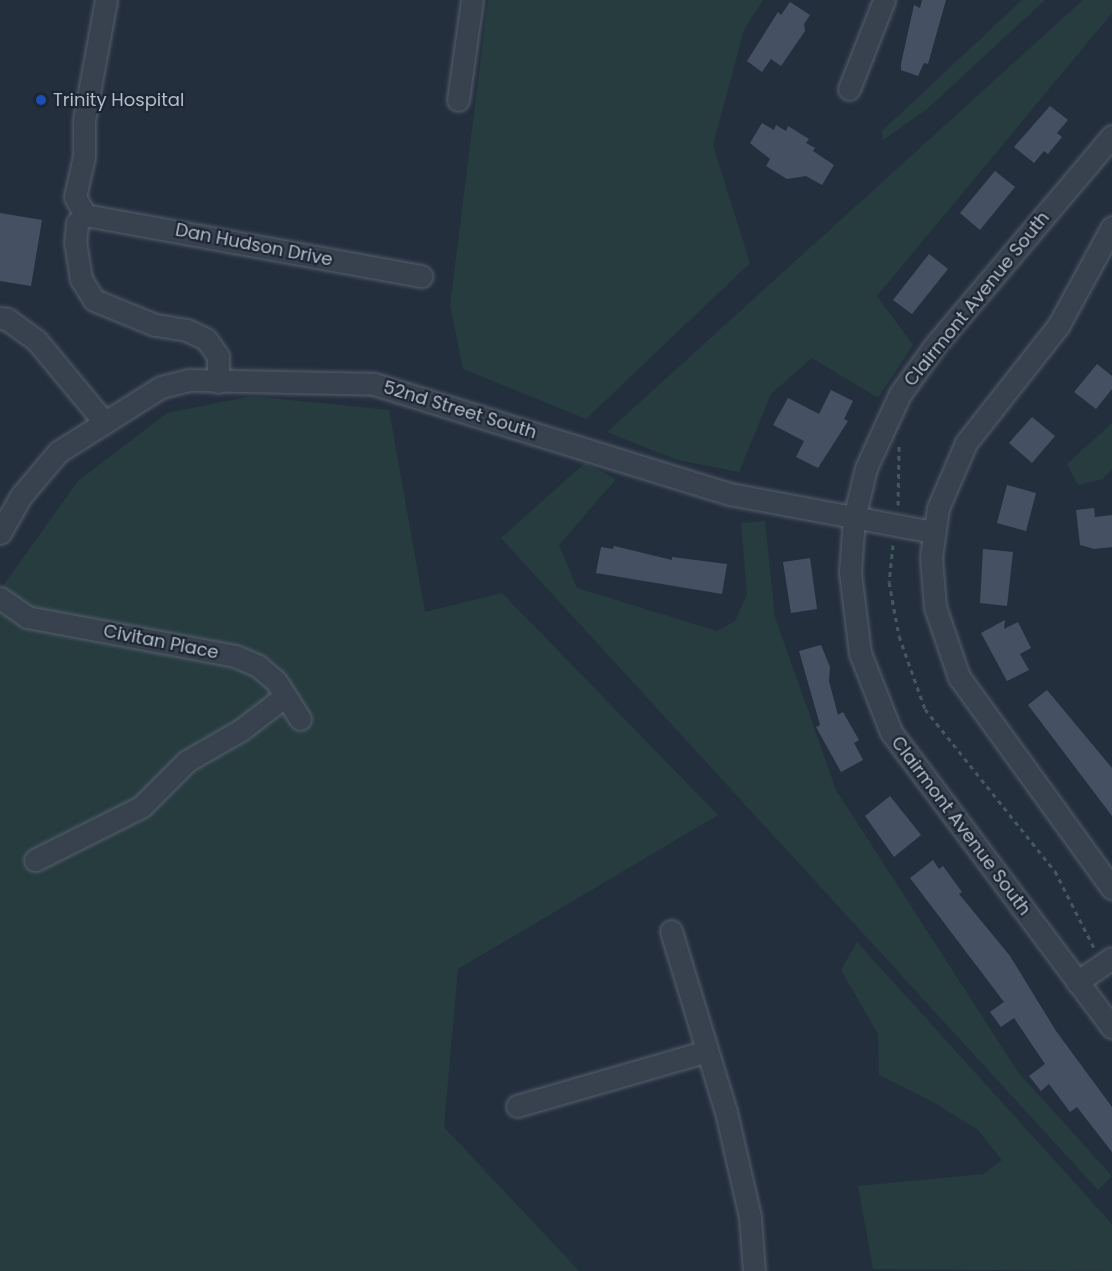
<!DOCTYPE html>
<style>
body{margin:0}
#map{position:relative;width:1112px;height:1271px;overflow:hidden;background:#242f3e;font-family:Poppins,sans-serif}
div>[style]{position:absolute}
.green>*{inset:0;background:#263c3f}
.building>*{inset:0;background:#455162}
.path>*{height:3px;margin-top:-1.5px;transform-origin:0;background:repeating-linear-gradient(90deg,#44595c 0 4.5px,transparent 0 9px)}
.roads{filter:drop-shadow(0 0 2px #565f6c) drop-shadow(0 0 2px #565f6c)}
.minor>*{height:21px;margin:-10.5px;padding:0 10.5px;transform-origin:10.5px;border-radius:10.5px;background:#38414e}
.dots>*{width:16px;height:16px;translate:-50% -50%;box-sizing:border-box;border:3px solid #1d2633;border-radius:50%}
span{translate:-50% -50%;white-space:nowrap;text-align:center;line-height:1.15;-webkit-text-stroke:4.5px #1d2633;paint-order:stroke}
.poi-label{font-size:18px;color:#b4bcc9}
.left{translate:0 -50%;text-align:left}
.street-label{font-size:18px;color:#b4bcc9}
</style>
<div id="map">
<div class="green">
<div style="clip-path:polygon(488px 0,763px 0,744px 30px,713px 145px,750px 263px,586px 419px,463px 369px,450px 305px)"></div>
<div style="clip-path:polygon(1022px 0,1045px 0,927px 109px,883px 140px,882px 131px)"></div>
<div style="clip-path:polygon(1083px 0,1112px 0,1112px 13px,877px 296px,913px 345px,878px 398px,812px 358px,771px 394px,739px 472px,677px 460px,607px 432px)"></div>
<div style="clip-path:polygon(252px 396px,389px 410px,425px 612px,502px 593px,718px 815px,458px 969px,444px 1127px,579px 1271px,0 1271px,0 590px,78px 481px,167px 413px)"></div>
<div style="clip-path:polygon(1112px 423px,1112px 469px,1103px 479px,1078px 485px,1067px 464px)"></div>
<div style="clip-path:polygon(585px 463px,616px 479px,559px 545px,577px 588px,717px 631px,735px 621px,747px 594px,741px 523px,765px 521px,775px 617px,836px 790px,1018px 1072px,1112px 1176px,1098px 1190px,501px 538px)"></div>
<div style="clip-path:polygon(857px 942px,1112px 1224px,1112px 1271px,873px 1269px,858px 1186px,984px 1174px,1002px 1160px,978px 1130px,933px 1102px,879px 1075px,878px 1034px,841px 970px)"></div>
</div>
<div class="building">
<div style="clip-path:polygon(922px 0,946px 0,928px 64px,924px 63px,918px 76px,901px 70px,901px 64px,914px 5px,920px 8px)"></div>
<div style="clip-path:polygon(790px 2px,810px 15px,804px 24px,805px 31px,781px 66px,771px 59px,762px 72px,747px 61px,778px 12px,781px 15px)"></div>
<div style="clip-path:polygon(1050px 106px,1068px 120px,1057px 133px,1062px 137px,1048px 154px,1044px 151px,1034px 163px,1014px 147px)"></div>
<div style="clip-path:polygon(762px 123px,774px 130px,776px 125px,786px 131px,788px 126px,809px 139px,806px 143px,815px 148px,813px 151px,834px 165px,822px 185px,806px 176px,787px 179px,766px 166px,770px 159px,750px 143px)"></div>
<div style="clip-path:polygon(995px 171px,1015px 187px,980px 230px,960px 213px)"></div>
<div style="clip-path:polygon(0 213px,42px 220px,31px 286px,0 281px)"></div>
<div style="clip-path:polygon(929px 254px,948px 269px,912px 314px,893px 300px)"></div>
<div style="clip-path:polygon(1097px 364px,1112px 376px,1112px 389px,1096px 409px,1074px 392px)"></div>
<div style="clip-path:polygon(831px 390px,853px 401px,844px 419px,848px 421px,818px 468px,796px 457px,804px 441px,773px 425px,788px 398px,819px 414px)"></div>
<div style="clip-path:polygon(1032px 417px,1055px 436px,1032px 463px,1009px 443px)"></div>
<div style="clip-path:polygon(1007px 485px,1036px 493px,1026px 531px,997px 523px)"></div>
<div style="clip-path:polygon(1094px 508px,1095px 517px,1112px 515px,1112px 547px,1094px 549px,1080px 545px,1076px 510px)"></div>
<div style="clip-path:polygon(614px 546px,672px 560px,672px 557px,727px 564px,722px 594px,596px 573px,601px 547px,613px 549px)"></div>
<div style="clip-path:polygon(983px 549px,1013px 552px,1007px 606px,980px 603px)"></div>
<div style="clip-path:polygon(810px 558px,817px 609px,791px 613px,783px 562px)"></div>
<div style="clip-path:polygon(1005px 620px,1004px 629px,1018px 622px,1031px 648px,1020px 654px,1029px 670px,1007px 681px,981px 633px)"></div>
<div style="clip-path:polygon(821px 645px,830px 667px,829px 681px,838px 715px,843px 712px,859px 740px,854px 743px,863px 760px,841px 772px,816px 727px,820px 725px,799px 651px)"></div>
<div style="clip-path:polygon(1047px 690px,1112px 768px,1112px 816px,1028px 705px)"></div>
<div style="clip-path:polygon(890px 796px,921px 835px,894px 857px,865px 816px)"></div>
<div style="clip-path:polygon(933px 860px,939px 869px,943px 866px,962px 892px,959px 894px,1010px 956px,1056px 1031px,1112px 1107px,1112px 1152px,1077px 1107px,1070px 1112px,1049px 1084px,1041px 1091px,1029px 1076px,1045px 1064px,1014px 1018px,1001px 1027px,990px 1012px,1004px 1002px,910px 878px)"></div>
</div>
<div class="path">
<div style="left:898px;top:505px;width:59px;rotate:-89deg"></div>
<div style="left:893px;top:545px;width:37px;rotate:96deg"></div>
<div style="left:889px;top:582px;width:55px;rotate:79.5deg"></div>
<div style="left:899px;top:636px;width:77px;rotate:70.4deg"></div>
<div style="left:925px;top:709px;width:208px;rotate:51.3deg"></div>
<div style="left:1055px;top:871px;width:86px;rotate:63.1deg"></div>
</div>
<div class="roads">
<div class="minor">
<div style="left:849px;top:89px;width:96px;rotate:-68.5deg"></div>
<div style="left:458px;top:100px;width:101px;rotate:-82deg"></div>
<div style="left:1112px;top:136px;width:276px;rotate:130.2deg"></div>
<div style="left:934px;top:347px;width:58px;rotate:125.9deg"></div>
<div style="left:900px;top:394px;width:81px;rotate:114.7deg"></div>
<div style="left:866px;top:468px;width:51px;rotate:103.5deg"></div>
<div style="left:854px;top:518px;width:54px;rotate:94.2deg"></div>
<div style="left:850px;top:572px;width:82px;rotate:83deg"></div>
<div style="left:860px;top:653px;width:85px;rotate:68.6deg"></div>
<div style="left:891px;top:732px;width:369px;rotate:53.2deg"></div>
<div style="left:85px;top:215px;width:21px;rotate:-119deg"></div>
<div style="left:75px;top:197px;width:42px;rotate:-77.6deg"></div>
<div style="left:84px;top:156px;width:36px;rotate:-90deg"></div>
<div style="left:84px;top:120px;width:122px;rotate:-79.6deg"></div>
<div style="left:1112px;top:227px;width:113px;rotate:118.6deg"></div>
<div style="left:1058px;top:326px;width:149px;rotate:128.2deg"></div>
<div style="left:966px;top:443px;width:71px;rotate:113.3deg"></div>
<div style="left:938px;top:508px;width:49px;rotate:98.1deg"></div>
<div style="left:931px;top:557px;width:50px;rotate:85.4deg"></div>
<div style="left:935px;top:607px;width:74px;rotate:71.1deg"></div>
<div style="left:959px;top:677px;width:261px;rotate:54.1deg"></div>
<div style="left:0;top:318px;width:7px;rotate:8deg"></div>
<div style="left:7px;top:319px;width:37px;rotate:36deg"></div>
<div style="left:37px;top:341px;width:105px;rotate:50.4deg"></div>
<div style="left:218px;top:382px;width:26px;rotate:-90deg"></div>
<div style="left:218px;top:356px;width:21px;rotate:-125deg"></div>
<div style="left:206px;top:339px;width:21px;rotate:-155deg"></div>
<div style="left:187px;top:330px;width:32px;rotate:-171deg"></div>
<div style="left:155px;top:325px;width:66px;rotate:-157.7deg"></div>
<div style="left:94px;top:300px;width:25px;rotate:-122deg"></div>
<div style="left:81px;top:279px;width:36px;rotate:-99deg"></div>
<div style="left:75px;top:243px;width:20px;rotate:-84deg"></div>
<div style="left:77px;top:223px;width:11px;rotate:-45deg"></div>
<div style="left:85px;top:215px;width:342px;rotate:10.3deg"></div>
<div style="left:0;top:533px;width:43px;rotate:-60.4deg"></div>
<div style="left:21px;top:496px;width:57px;rotate:-49.9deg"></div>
<div style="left:58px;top:452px;width:122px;rotate:-32.3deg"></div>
<div style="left:161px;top:387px;width:30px;rotate:-14deg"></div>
<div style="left:190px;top:380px;width:184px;rotate:1.2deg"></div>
<div style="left:374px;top:384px;width:373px;rotate:17.2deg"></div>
<div style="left:730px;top:494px;width:207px;rotate:10.6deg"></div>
<div style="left:0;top:598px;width:33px;rotate:35deg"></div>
<div style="left:27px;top:617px;width:212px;rotate:10.6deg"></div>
<div style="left:235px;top:656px;width:25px;rotate:23deg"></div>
<div style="left:258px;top:666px;width:23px;rotate:40deg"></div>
<div style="left:276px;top:681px;width:45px;rotate:57.7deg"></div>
<div style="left:35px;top:860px;width:119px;rotate:-26.6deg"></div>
<div style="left:141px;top:807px;width:65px;rotate:-45deg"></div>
<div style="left:187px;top:761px;width:62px;rotate:-29.9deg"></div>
<div style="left:241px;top:730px;width:56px;rotate:-37.7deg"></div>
<div style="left:671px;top:931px;width:189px;rotate:73.1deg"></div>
<div style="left:726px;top:1112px;width:108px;rotate:77.1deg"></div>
<div style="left:750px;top:1217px;width:54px;rotate:85.8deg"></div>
<div style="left:1077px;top:982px;width:42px;rotate:-34.4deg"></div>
<div style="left:517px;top:1106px;width:198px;rotate:-16.1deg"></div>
</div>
</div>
<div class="dots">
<div style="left:41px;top:100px;background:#1a4fb4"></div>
</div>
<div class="poi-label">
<span class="left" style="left:53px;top:100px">Trinity Hospital</span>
</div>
<div class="street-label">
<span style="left:254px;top:245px;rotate:11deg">Dan Hudson Drive</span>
<span style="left:977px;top:299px;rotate:-51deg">Clairmont Avenue South</span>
<span style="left:460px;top:410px;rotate:17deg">52nd Street South</span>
<span style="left:161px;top:642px;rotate:11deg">Civitan Place</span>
<span style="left:961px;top:826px;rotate:53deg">Clairmont Avenue South</span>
</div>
</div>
